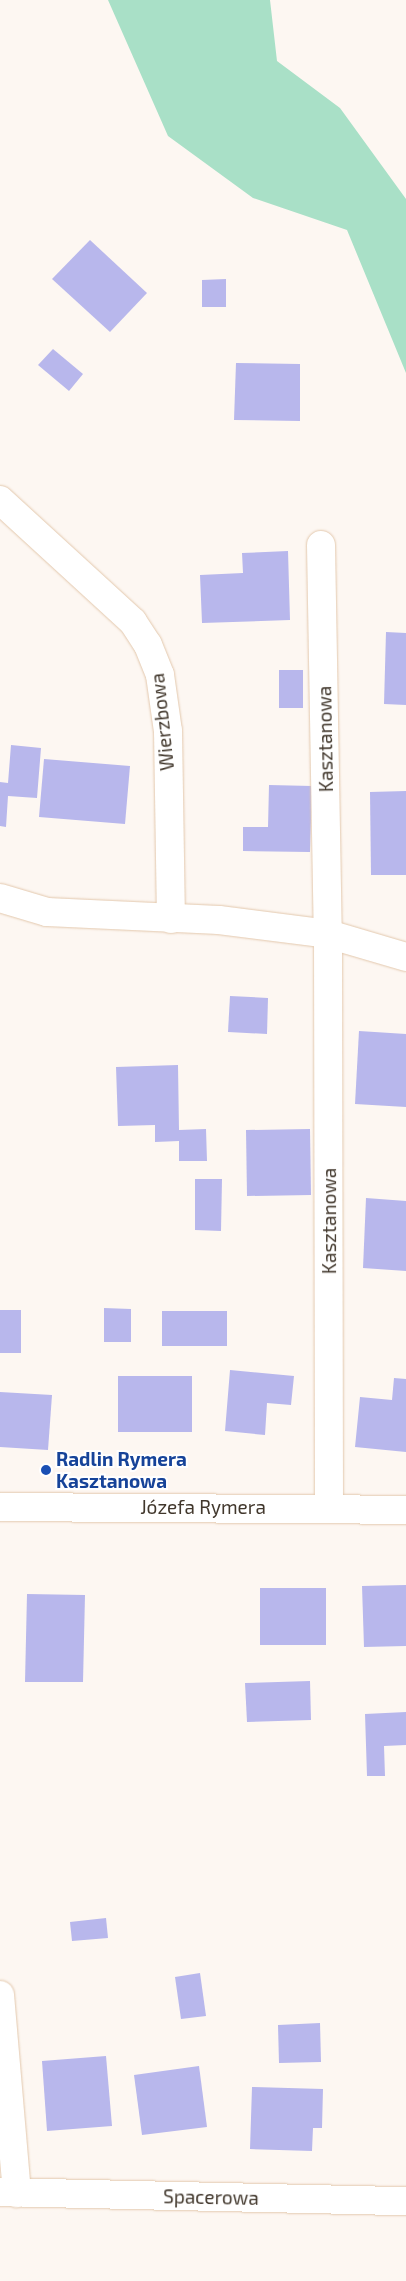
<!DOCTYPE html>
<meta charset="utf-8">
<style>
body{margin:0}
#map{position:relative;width:406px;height:2281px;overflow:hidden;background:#fdf7f2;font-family:"Exo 2",sans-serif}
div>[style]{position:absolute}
.green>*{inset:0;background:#a9e0c7}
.building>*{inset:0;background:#b8b7ec}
.roads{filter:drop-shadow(0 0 1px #e3c8ad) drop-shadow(0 0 1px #e3c8ad)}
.street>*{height:28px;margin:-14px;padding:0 14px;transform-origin:14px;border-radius:14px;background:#fff}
.secondary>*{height:28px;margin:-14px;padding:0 14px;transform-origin:14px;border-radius:14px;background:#fff}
.dots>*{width:14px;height:14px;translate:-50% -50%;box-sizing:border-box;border:2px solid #fff;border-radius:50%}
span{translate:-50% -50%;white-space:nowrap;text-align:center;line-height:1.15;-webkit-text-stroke:4px #fff;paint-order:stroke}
.street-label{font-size:19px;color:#41372c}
.transit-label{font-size:19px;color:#164399;font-weight:700}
.left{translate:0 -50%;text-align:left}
</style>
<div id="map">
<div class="green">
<div style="clip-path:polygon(108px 0,270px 0,277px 61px,340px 108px,406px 199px,406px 373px,347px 230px,253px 198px,168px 136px)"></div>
</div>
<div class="building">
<div style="clip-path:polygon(90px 240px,147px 293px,110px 332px,52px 279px)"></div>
<div style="clip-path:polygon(226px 279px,226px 307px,202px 307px,202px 280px)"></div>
<div style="clip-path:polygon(53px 349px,83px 374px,69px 391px,38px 365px)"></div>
<div style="clip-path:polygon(236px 363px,300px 364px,300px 421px,234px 420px)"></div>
<div style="clip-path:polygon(288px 551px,290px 620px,202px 623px,200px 575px,243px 573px,242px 553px)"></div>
<div style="clip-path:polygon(386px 632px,406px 633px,406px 705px,384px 704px)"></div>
<div style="clip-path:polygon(279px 670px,303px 670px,303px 708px,279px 708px)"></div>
<div style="clip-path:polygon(11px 745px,41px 748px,37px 798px,8px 796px,6px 827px,0 826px,0 782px,8px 783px)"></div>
<div style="clip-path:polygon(44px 759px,130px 766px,125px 824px,39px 817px)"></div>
<div style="clip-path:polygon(269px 785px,312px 786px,310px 852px,243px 851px,243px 827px,268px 827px)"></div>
<div style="clip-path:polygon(406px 791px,406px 875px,371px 875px,370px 792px)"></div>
<div style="clip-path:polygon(230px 996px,268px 998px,267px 1034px,228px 1032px)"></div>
<div style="clip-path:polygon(359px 1031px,406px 1034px,406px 1107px,355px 1104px)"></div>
<div style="clip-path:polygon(178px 1065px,179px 1130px,206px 1129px,207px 1161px,179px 1161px,179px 1141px,155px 1142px,155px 1125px,118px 1126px,116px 1067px)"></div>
<div style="clip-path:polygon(310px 1129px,311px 1195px,247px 1196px,246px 1130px)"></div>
<div style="clip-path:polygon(195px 1179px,222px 1179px,221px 1231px,195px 1230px)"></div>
<div style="clip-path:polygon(366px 1198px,406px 1201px,406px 1271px,363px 1268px)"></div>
<div style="clip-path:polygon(104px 1308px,131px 1309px,131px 1342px,104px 1342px)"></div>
<div style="clip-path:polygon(0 1310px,21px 1310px,21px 1353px,0 1353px)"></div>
<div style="clip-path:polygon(162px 1311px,227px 1311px,227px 1346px,162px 1346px)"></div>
<div style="clip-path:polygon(230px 1370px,294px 1376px,291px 1405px,267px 1403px,265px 1435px,225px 1431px)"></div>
<div style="clip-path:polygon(118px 1376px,192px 1376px,192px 1432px,118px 1432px)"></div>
<div style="clip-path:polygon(394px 1378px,406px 1379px,406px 1452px,355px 1447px,360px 1397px,392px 1400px)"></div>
<div style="clip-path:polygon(0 1392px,52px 1395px,48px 1450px,0 1447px)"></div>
<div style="clip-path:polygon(406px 1585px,406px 1646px,364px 1647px,362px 1586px)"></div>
<div style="clip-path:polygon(260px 1588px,326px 1588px,326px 1645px,260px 1645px)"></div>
<div style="clip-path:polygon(27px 1594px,85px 1595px,83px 1682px,25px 1682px)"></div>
<div style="clip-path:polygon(310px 1681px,311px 1720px,247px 1722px,245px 1683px)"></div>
<div style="clip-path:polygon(406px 1712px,406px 1745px,384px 1746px,385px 1776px,367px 1776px,365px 1714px)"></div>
<div style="clip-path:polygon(106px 1918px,108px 1938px,72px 1941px,70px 1922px)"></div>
<div style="clip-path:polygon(200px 1973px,206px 2016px,181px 2019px,175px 1977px)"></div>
<div style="clip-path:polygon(320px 2023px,321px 2062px,279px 2063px,278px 2025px)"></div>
<div style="clip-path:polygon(106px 2056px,112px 2126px,47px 2131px,42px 2061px)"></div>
<div style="clip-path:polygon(199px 2066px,207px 2127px,142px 2135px,134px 2075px)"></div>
<div style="clip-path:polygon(252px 2087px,323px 2089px,322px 2128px,313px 2128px,312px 2151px,250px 2149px)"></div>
</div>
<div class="roads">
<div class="street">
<div style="left:0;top:500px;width:180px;rotate:42.5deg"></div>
<div style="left:133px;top:622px;width:27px;rotate:57deg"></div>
<div style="left:148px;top:645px;width:32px;rotate:68deg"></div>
<div style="left:160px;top:675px;width:57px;rotate:81.9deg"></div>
<div style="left:168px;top:731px;width:188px;rotate:89.1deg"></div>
<div style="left:321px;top:545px;width:389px;rotate:89deg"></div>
<div style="left:328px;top:934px;width:574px;rotate:89.9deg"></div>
<div style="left:0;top:898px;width:49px;rotate:16.6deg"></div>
<div style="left:47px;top:912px;width:172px;rotate:2.7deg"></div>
<div style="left:219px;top:920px;width:110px;rotate:7.3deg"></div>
<div style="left:328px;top:934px;width:81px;rotate:16.4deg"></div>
<div style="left:0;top:1995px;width:199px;rotate:85.1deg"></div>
<div style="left:0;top:2192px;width:406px;rotate:1.3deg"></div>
</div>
<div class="secondary">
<div style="left:0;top:1507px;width:406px;rotate:0.4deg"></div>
</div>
</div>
<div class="dots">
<div style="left:46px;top:1470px;background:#1a4fb4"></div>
</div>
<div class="street-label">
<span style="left:162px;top:722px;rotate:-96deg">Wierzbowa</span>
<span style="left:325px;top:739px;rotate:-91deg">Kasztanowa</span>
<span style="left:329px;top:1221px;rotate:-90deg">Kasztanowa</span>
<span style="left:203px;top:1507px">Józefa Rymera</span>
<span style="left:211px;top:2197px;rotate:1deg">Spacerowa</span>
</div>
<div class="transit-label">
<span class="left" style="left:56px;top:1470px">Radlin Rymera<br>Kasztanowa</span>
</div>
</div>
